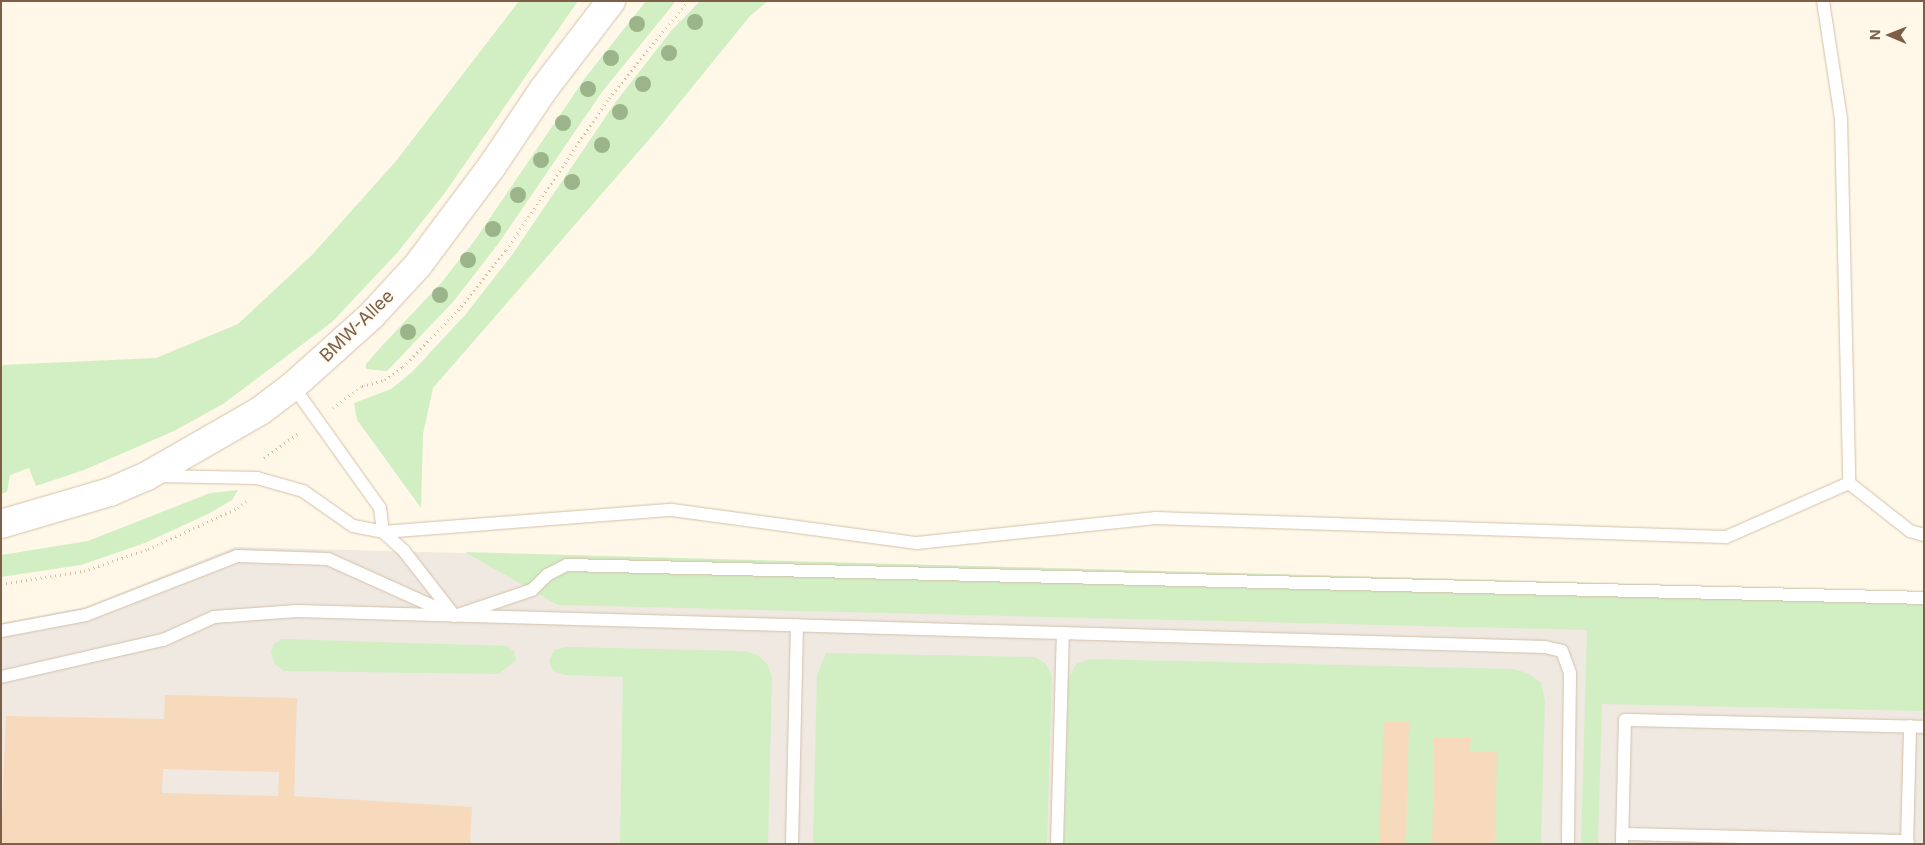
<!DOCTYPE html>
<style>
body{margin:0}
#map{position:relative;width:1925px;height:845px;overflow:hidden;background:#fff8e8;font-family:Inter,sans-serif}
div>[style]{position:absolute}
.industrial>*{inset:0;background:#efe9e1}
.green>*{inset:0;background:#d1efc3}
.building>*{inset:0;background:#f7d9bc}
.path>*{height:3px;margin-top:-1.5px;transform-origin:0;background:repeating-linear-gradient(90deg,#ddbc9e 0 1px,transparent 0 5px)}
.roads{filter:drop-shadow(0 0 1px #d3c0ab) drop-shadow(0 0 1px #d3c0ab)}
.lane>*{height:12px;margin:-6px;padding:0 6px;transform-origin:6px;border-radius:6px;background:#fff}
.secondary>*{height:28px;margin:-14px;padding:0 14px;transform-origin:14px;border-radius:14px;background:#fff}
.trees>*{width:16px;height:16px;margin:-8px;border-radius:50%;background:#9bb489}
span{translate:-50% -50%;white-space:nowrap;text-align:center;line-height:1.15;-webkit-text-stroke:4px #fffbf0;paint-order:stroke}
.street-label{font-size:18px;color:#7d5f48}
.frame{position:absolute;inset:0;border:2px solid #7d5f48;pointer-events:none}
.north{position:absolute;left:1865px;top:10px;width:50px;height:50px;-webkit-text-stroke:4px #fffbf0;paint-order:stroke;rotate:271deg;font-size:14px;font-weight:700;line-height:20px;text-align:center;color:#7d5f48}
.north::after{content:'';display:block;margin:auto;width:18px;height:22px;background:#7d5f48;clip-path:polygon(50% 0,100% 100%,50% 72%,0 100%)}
</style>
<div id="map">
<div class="industrial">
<div style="clip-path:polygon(235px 547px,1924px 592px,1924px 844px,1px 844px,1px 623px,85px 607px)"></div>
</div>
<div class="green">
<div style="clip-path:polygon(519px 1px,578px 1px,444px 194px,397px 253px,332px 322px,223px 404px,174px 431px,84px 470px,36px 486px,29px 468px,10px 475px,7px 492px,1px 494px,1px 365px,156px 358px,238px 324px,312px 255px,396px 161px)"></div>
<div style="clip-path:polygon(646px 1px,676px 1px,602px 92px,498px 244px,453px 302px,387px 371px,366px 369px,366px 364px,380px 348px,441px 283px,475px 240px,585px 78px)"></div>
<div style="clip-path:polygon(700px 1px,768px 1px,750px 16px,659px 128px,433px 388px,423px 434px,421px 508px,357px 420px,354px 403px,391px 389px,412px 372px,465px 315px,512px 255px,615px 103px,671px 31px)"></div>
<div style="clip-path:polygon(238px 490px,232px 500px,208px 514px,145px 543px,81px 565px,1px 577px,1px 555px,88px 541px,210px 493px)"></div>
<div style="clip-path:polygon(465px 552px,1924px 592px,1924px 711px,1602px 704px,1598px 844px,1581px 844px,1587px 630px,558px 605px)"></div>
<div style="clip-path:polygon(282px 639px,507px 646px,514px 651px,516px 660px,498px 674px,284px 671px,275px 664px,271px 653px,274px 644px)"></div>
<div style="clip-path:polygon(566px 647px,745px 651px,758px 655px,767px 664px,772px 676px,768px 844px,620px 844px,623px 677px,565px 675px,553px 671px,549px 661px,554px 650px)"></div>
<div style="clip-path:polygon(826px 653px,1035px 657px,1046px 664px,1052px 677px,1047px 844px,813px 844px,817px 675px)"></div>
<div style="clip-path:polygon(1091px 659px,1514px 669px,1529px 674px,1541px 683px,1545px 700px,1541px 844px,1064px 844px,1068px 679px,1076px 664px)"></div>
</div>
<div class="building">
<div style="clip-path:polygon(evenodd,165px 695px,297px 698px,294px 796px,472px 807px,470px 844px,1px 844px,6px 716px,164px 719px,165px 695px,163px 769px,279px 772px,278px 796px,162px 793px,163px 769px)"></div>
<div style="clip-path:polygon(1384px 721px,1409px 722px,1406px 844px,1379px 844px)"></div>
<div style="clip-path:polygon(1434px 738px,1471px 738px,1470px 752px,1497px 752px,1495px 844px,1432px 844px)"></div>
</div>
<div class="path">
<div style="left:333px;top:408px;width:36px;rotate:-37deg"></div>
<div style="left:362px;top:386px;width:24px;rotate:-15deg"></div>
<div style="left:385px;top:380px;width:22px;rotate:-36deg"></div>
<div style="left:403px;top:367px;width:79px;rotate:-46deg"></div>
<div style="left:458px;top:310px;width:77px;rotate:-51.3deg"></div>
<div style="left:506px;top:250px;width:184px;rotate:-55.9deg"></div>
<div style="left:609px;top:98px;width:125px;rotate:-50.8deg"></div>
<div style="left:264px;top:458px;width:44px;rotate:-35.8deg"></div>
<div style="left:1px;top:584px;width:84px;rotate:-8.9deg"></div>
<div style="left:84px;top:571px;width:68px;rotate:-19deg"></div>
<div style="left:148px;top:549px;width:99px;rotate:-24.5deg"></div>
<div style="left:238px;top:508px;width:14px;rotate:-39deg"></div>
</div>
<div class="roads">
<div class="lane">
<div style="left:1823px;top:1px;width:118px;rotate:81.3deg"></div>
<div style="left:1841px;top:118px;width:365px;rotate:88.7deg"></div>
<div style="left:1849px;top:483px;width:78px;rotate:38.2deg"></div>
<div style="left:1910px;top:531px;width:15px;rotate:16deg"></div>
<div style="left:293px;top:386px;width:150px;rotate:54.5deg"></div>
<div style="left:380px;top:508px;width:24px;rotate:83deg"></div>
<div style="left:383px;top:532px;width:28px;rotate:42deg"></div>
<div style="left:404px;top:551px;width:80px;rotate:52.1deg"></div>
<div style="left:157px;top:476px;width:100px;rotate:1.1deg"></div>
<div style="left:257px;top:478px;width:48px;rotate:15.8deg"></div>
<div style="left:303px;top:491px;width:61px;rotate:35deg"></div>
<div style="left:353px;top:526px;width:31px;rotate:11deg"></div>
<div style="left:383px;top:532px;width:290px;rotate:-4.4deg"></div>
<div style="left:672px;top:510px;width:247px;rotate:7.7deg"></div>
<div style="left:917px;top:543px;width:240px;rotate:-6deg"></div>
<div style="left:1156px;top:518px;width:570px;rotate:1.91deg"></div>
<div style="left:1726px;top:537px;width:134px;rotate:-23.7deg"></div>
<div style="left:1px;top:631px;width:86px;rotate:-10.7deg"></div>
<div style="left:86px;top:615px;width:162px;rotate:-21.3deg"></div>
<div style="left:237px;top:556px;width:91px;rotate:1.9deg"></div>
<div style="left:328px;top:559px;width:139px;rotate:24.2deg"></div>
<div style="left:455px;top:616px;width:81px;rotate:-18.7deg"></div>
<div style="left:532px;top:590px;width:21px;rotate:-45deg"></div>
<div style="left:547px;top:575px;width:22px;rotate:-27deg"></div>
<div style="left:567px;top:565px;width:1357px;rotate:1.39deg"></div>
<div style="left:1px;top:677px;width:166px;rotate:-12.9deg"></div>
<div style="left:163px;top:640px;width:56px;rotate:-24.3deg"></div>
<div style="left:214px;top:617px;width:83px;rotate:-4.1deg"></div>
<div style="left:297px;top:611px;width:1249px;rotate:1.65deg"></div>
<div style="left:1545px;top:647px;width:17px;rotate:13deg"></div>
<div style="left:1562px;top:651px;width:23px;rotate:70deg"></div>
<div style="left:1570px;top:673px;width:171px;rotate:90.7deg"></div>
<div style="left:1622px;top:834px;width:286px;rotate:1.4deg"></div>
<div style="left:792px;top:844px;width:219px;rotate:-88.7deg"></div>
<div style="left:1057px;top:844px;width:211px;rotate:-88.4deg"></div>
<div style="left:1622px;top:844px;width:124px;rotate:-88.6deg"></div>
<div style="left:1625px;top:720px;width:299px;rotate:1.3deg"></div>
<div style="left:1907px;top:844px;width:118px;rotate:-88.5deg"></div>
</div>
<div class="secondary">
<div style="left:1px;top:524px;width:114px;rotate:-16.4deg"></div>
<div style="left:110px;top:492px;width:40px;rotate:-23.4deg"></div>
<div style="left:147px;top:476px;width:130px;rotate:-29.9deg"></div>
<div style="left:260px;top:411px;width:41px;rotate:-37.1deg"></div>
<div style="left:293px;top:386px;width:106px;rotate:-41.9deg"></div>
<div style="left:372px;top:315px;width:68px;rotate:-47.4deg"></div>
<div style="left:418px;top:265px;width:124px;rotate:-53.2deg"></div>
<div style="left:492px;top:166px;width:92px;rotate:-56.1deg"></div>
<div style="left:543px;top:90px;width:112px;rotate:-52.6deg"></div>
</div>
</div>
<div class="trees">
<div style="left:695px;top:22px"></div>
<div style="left:637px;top:24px"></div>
<div style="left:669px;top:53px"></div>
<div style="left:611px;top:58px"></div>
<div style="left:643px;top:84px"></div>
<div style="left:588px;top:89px"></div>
<div style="left:620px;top:112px"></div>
<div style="left:563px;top:123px"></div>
<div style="left:602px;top:145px"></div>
<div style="left:541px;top:160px"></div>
<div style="left:572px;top:182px"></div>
<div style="left:518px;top:195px"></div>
<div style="left:493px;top:229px"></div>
<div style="left:468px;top:260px"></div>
<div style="left:440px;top:295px"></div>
<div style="left:408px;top:332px"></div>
</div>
<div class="street-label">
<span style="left:357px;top:326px;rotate:-44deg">BMW-Allee</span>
</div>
<div class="frame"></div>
<div class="north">N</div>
</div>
